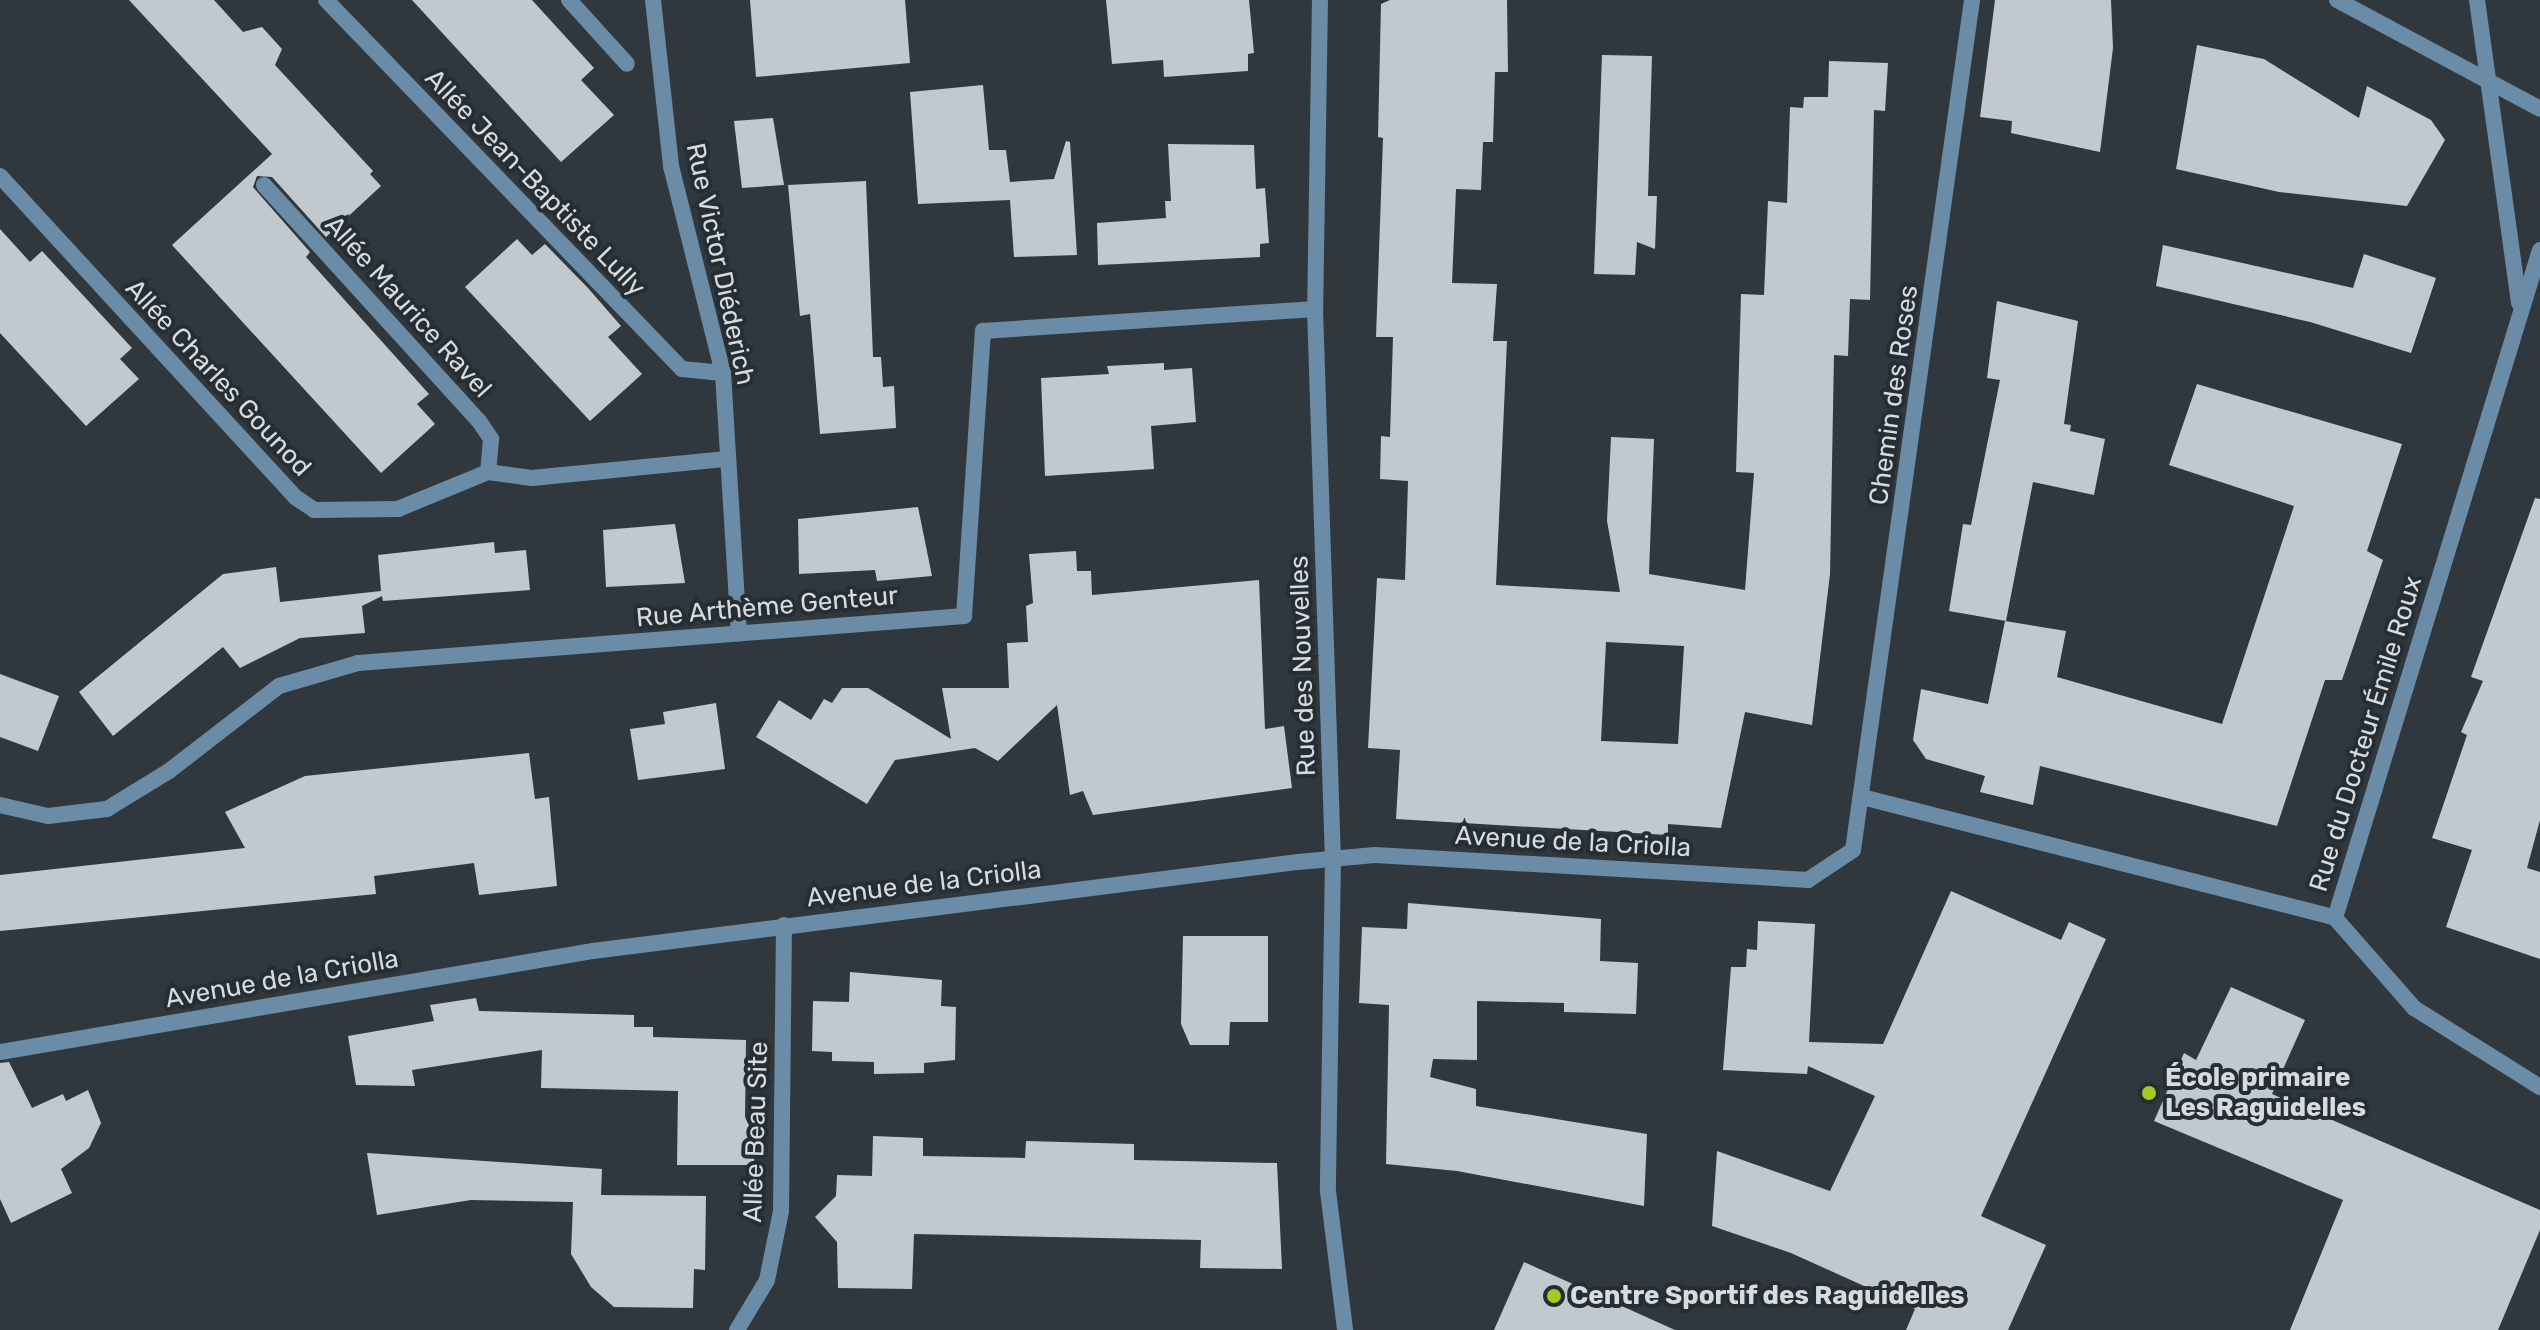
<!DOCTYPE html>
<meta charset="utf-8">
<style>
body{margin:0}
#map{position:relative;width:2540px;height:1330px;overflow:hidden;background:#31383d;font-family:Rubik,sans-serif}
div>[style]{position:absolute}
.building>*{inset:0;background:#c1c9cf}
.service>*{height:16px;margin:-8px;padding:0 8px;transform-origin:8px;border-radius:8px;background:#6b8ca6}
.minor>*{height:16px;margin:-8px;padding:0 8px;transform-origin:8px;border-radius:8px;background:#6b8ca6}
.tertiary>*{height:16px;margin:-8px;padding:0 8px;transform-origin:8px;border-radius:8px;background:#6b8ca6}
.dots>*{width:22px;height:22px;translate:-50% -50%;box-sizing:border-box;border:4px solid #272e33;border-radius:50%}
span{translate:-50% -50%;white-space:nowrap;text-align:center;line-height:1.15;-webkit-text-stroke:8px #272e33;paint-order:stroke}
.street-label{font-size:26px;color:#d7dbde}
.poi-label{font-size:26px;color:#d7dbde;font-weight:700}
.left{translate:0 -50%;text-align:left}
</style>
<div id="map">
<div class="building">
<div style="clip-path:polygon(129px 0,214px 0,243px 32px,262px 27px,282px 49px,275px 65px,373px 171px,370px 174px,381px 186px,326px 237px,272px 177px,257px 176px,253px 187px,310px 252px,306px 257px,429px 394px,417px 404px,435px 424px,381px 473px,172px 245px,272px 154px)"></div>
<div style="clip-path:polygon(412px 0,532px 0,594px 68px,581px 80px,614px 115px,561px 162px)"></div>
<div style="clip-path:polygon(750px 0,905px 0,910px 63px,756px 77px)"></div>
<div style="clip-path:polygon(1106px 0,1249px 0,1254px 53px,1248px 54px,1248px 71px,1164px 77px,1163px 60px,1112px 64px)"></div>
<div style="clip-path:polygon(evenodd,1390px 0,1507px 0,1508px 72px,1495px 72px,1493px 142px,1483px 142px,1481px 190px,1456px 189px,1452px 283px,1497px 284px,1493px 341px,1507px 341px,1496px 585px,1620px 592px,1607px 521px,1611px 437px,1654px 439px,1649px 574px,1745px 590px,1754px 473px,1736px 472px,1741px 294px,1764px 295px,1768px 201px,1787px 203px,1790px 107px,1803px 108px,1804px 97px,1828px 97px,1829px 61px,1888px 63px,1885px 111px,1874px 110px,1870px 300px,1850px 299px,1848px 356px,1834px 355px,1830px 574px,1812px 725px,1745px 712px,1721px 828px,1668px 824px,1668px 835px,1396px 819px,1400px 750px,1368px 748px,1377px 578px,1405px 580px,1408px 481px,1380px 479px,1381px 436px,1390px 437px,1393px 337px,1376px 337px,1383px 138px,1378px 137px,1381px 4px,1390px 0,1606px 642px,1684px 646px,1678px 744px,1601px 741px,1606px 642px)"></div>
<div style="clip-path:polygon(1995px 0,2111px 0,2113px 48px,2100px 152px,2011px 133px,2012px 121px,1980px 117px)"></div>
<div style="clip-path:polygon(2197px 45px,2264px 59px,2359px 118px,2367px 86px,2431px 120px,2445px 140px,2407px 206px,2279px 192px,2176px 169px)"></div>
<div style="clip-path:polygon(1602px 55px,1652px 56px,1648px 196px,1657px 196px,1655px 249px,1637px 242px,1635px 275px,1594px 274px)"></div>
<div style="clip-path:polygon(983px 85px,989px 150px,1006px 150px,1010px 182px,1054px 179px,1066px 141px,1070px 142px,1077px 255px,1014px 257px,1010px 200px,918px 204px,910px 92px)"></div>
<div style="clip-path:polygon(773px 118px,784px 185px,742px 188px,734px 121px)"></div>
<div style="clip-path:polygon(1168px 144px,1254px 145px,1256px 189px,1265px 188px,1269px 243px,1260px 244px,1260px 257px,1098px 265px,1097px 223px,1166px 218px,1165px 201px,1171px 201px)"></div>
<div style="clip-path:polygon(866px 181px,873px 357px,881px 357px,883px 387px,894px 386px,896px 428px,820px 434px,810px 314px,800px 316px,788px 185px)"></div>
<div style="clip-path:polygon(0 229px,30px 262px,42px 251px,132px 348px,120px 359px,139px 379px,86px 426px,0 333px)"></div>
<div style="clip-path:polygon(517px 239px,532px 255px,545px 244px,588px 288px,621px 326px,608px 337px,642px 374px,590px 421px,465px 287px)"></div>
<div style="clip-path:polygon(2163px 245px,2353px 288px,2364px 254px,2436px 278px,2411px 353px,2310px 322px,2156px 286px)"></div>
<div style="clip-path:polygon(1997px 301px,2078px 321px,2064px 424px,2071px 425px,2070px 431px,2105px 439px,2094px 495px,2033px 482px,2006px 621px,1949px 611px,1963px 524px,1971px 525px,2000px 380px,1987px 378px)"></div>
<div style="clip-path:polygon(1164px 363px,1164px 370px,1192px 368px,1196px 422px,1151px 426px,1154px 469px,1045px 476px,1041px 378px,1109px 374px,1107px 366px)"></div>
<div style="clip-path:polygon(2197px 384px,2402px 444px,2367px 551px,2383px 560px,2342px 680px,2325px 680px,2277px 826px,2040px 766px,2033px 805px,1980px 792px,1985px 776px,1926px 759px,1913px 740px,1921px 689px,1988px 704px,2005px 621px,2066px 631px,2057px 677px,2222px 724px,2294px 506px,2169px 465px)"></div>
<div style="clip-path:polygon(2535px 498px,2540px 499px,2540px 820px,2527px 868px,2540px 872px,2540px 959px,2446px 927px,2472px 850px,2432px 838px,2467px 735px,2461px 732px,2483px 681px,2471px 677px)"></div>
<div style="clip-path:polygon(918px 507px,932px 576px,877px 581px,875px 570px,799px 574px,798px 519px)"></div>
<div style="clip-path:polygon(675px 524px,685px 583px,606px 587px,603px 530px)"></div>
<div style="clip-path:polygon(494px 542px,495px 553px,526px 550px,530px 590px,383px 601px,382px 596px,362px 606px,365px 633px,300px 638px,240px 668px,223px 647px,113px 736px,79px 692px,223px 574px,276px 567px,280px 602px,381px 591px,378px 555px)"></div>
<div style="clip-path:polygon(1076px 551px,1077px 571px,1091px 571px,1092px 595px,1259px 580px,1265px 729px,1284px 726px,1292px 788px,1093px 815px,1083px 791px,1070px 795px,1057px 705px,998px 761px,975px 748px,895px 760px,867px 804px,756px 737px,779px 700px,811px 720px,824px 699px,832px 703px,842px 688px,868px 688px,951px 739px,942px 688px,1009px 688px,1007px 643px,1028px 642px,1026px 606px,1033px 603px,1029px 554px)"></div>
<div style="clip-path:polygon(0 674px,59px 696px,38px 751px,0 737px)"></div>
<div style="clip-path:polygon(716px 703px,725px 769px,638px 780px,630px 729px,665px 724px,663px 712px)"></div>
<div style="clip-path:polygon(529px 753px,535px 799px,549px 797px,557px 886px,479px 895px,474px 863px,374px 876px,376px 894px,0 931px,0 875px,245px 848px,225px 812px,305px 776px)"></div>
<div style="clip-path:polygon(1951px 891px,2061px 940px,2069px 922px,2106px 939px,1981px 1216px,2046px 1245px,2008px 1330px,1906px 1330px,1915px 1309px,1791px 1253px,1712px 1226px,1717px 1151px,1830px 1191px,1875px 1096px,1808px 1066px,1807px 1074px,1723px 1070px,1731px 967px,1746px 967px,1747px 949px,1757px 950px,1758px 921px,1815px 924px,1809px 1042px,1883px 1044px)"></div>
<div style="clip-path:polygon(1408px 903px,1601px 919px,1600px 961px,1638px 963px,1636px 1014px,1564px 1012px,1564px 1003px,1477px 1001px,1477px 1060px,1433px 1059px,1430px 1077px,1476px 1089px,1476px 1106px,1647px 1134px,1644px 1206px,1457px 1171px,1386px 1164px,1389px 1005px,1359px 1003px,1362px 927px,1407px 929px)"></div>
<div style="clip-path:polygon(1183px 936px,1268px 936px,1268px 1022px,1230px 1022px,1229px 1045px,1190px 1045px,1181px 1024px)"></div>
<div style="clip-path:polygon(850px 972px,942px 980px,941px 1006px,956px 1007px,955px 1060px,924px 1063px,924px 1073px,874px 1074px,874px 1062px,832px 1061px,832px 1052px,812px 1051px,813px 1001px,849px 1002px)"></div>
<div style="clip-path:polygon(2231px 987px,2305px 1020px,2272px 1094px,2540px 1210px,2540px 1230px,2498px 1330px,2290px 1330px,2343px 1200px,2154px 1121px,2184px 1053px,2196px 1060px)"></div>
<div style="clip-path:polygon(476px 998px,479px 1011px,634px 1015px,634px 1027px,653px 1027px,653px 1037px,746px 1040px,745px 1117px,755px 1138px,754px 1165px,677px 1165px,678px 1091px,541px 1088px,542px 1050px,412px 1070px,415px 1086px,356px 1085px,348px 1036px,434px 1021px,430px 1005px)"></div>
<div style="clip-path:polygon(9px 1062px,32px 1108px,63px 1094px,66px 1101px,88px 1090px,101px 1123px,89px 1148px,61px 1169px,72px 1193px,11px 1223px,0 1199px,0 1063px)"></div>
<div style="clip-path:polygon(873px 1136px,923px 1138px,923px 1156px,1025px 1158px,1026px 1141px,1134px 1144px,1134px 1160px,1277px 1163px,1282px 1269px,1200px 1268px,1201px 1240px,914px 1234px,912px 1289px,838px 1288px,837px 1242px,815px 1217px,836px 1196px,837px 1175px,872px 1176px)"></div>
<div style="clip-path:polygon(367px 1153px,602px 1169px,601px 1195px,706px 1196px,705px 1270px,694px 1269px,693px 1308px,614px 1307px,591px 1287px,571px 1254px,573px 1202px,471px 1200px,377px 1215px)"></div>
<div style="clip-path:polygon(1524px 1262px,1675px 1330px,1494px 1330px)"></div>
</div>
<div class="service">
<div style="left:326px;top:0;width:513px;rotate:46.03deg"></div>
<div style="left:682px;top:369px;width:41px;rotate:5.6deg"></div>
<div style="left:569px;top:0;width:86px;rotate:47.8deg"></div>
<div style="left:0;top:176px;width:436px;rotate:47.4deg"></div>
<div style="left:295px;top:497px;width:23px;rotate:34deg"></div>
<div style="left:314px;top:510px;width:84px;rotate:-0.7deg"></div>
<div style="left:398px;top:509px;width:97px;rotate:-22.3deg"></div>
<div style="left:264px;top:185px;width:319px;rotate:47.7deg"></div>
<div style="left:479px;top:421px;width:22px;rotate:56deg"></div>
<div style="left:491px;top:439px;width:33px;rotate:95deg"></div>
<div style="left:488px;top:472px;width:44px;rotate:7.8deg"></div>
<div style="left:532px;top:478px;width:196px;rotate:-5.6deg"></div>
<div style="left:737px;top:1330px;width:58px;rotate:-59deg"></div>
<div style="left:767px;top:1280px;width:70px;rotate:-78.5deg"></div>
<div style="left:781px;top:1211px;width:286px;rotate:-89.4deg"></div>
</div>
<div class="minor">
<div style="left:653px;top:0;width:167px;rotate:83.8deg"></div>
<div style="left:671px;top:166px;width:213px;rotate:75.9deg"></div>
<div style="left:723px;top:373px;width:261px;rotate:86.5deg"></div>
<div style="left:1320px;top:0;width:309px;rotate:90.9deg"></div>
<div style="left:1315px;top:309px;width:550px;rotate:88.13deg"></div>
<div style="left:1333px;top:859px;width:332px;rotate:90.9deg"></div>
<div style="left:1328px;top:1191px;width:140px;rotate:83deg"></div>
<div style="left:2477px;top:0;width:306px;rotate:82.1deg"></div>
<div style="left:2540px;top:250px;width:699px;rotate:107.06deg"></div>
<div style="left:2335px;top:918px;width:120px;rotate:48.7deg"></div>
<div style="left:2414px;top:1008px;width:149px;rotate:32.1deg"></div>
<div style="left:1862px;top:797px;width:488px;rotate:14.3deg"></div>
<div style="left:0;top:805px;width:49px;rotate:12.9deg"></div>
<div style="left:48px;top:816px;width:59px;rotate:-6.8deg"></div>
<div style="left:107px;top:809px;width:73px;rotate:-31.5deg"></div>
<div style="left:169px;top:771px;width:139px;rotate:-37.7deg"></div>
<div style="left:279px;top:686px;width:82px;rotate:-16.2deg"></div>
<div style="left:358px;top:663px;width:608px;rotate:-4.43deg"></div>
<div style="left:964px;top:616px;width:286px;rotate:-86.2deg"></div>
<div style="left:983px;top:331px;width:333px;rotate:-3.8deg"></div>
<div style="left:0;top:1052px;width:602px;rotate:-9.67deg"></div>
<div style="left:593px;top:951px;width:711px;rotate:-7.2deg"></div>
<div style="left:1298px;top:862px;width:77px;rotate:-5.2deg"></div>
<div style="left:1375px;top:855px;width:434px;rotate:3.3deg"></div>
<div style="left:1808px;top:880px;width:54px;rotate:-33.7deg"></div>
<div style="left:1853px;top:850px;width:858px;rotate:-82.03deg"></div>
</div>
<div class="tertiary">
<div style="left:2337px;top:0;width:230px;rotate:28.2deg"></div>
</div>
<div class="dots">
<div style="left:2149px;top:1093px;background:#a4c824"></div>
<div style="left:1554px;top:1296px;background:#a4c824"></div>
</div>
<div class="street-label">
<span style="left:535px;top:183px;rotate:46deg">Allée Jean-Baptiste Lully</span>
<span style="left:720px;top:264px;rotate:78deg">Rue Victor Diéderich</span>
<span style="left:408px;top:307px;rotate:48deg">Allée Maurice Ravel</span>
<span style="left:218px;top:378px;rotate:47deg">Allée Charles Gounod</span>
<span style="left:1894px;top:395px;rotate:-82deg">Chemin des Roses</span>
<span style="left:767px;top:607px;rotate:-5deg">Rue Arthème Genteur</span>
<span style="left:1303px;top:666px;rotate:-92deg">Rue des Nouvelles</span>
<span style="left:2366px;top:734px;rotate:-73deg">Rue du Docteur Émile Roux</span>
<span style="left:1573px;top:842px;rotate:3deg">Avenue de la Criolla</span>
<span style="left:924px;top:884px;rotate:-7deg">Avenue de la Criolla</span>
<span style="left:282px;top:979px;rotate:-10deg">Avenue de la Criolla</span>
<span style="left:756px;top:1132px;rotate:-88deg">Allée Beau Site</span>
</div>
<div class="poi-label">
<span class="left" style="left:2165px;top:1093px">École primaire<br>Les Raguidelles</span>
<span class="left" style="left:1570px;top:1296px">Centre Sportif des Raguidelles</span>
</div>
</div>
